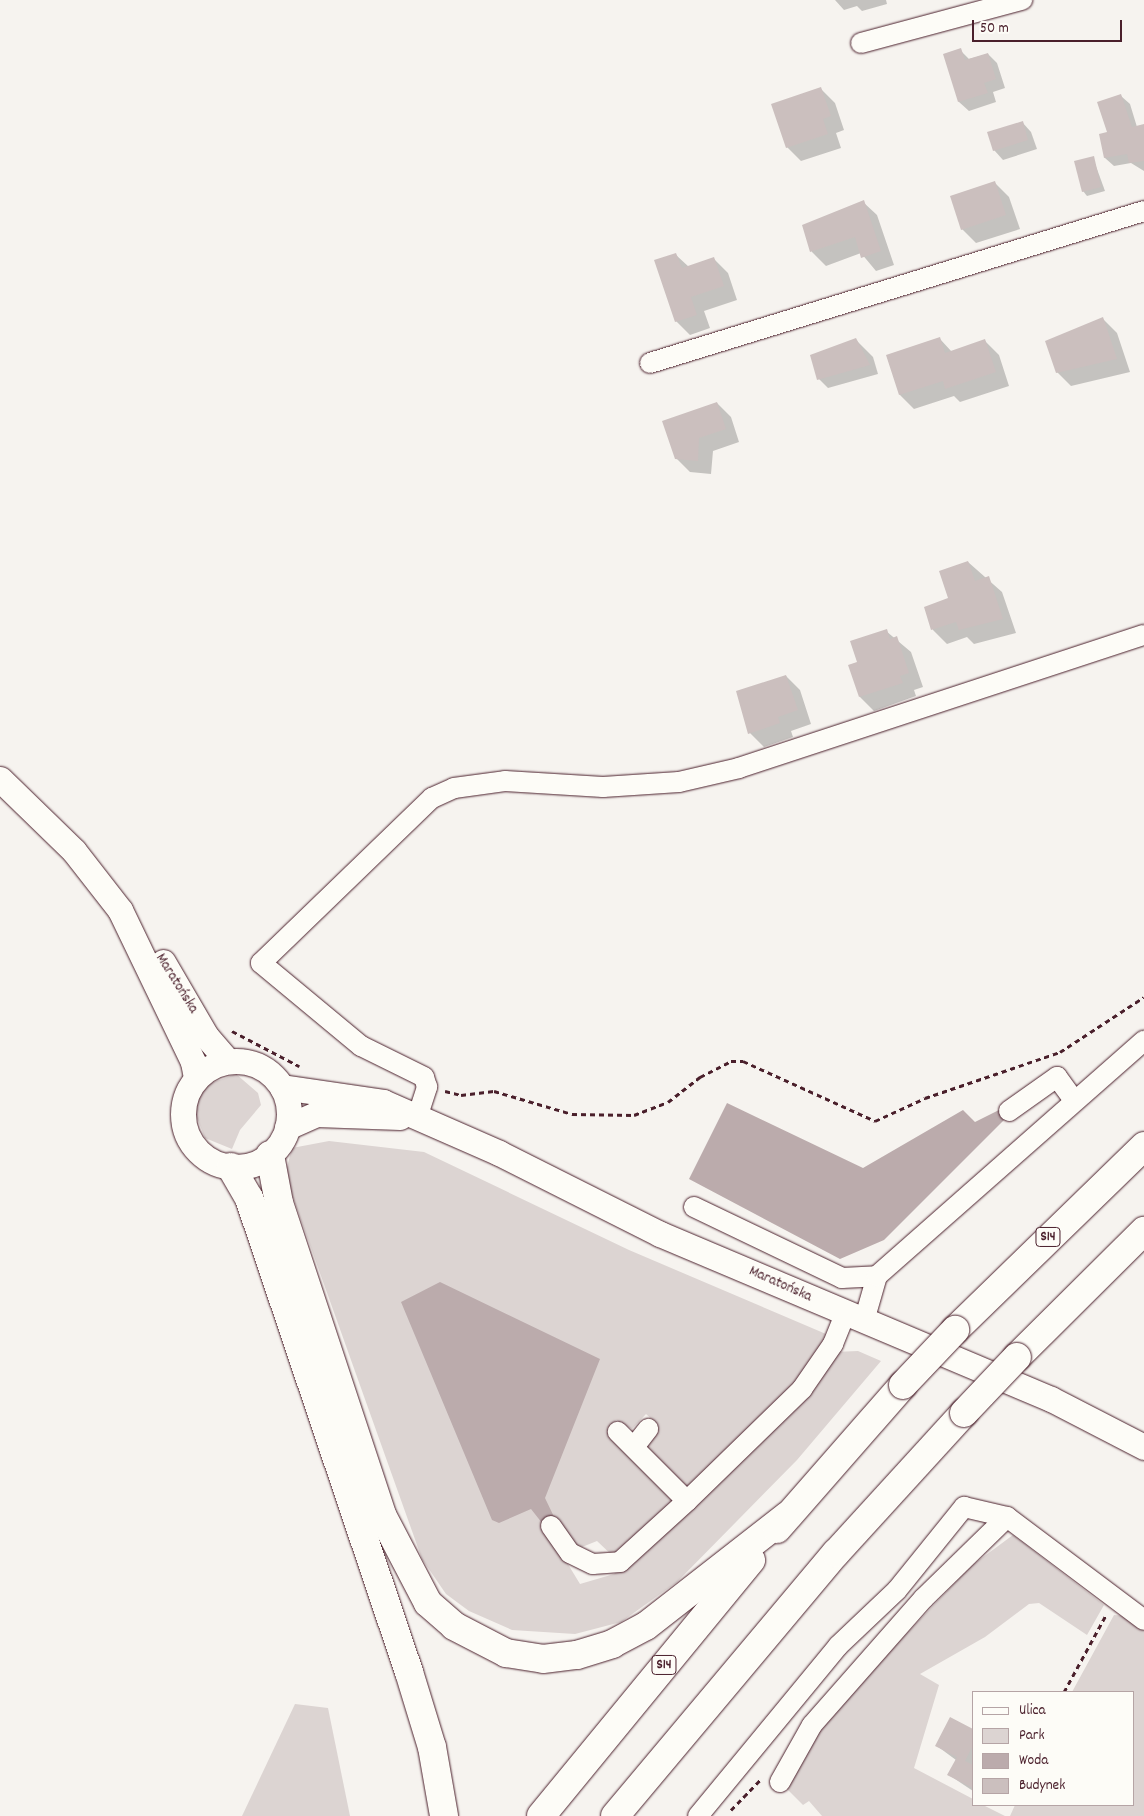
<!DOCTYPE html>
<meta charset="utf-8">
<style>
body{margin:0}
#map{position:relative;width:1144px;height:1816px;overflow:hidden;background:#f6f3ef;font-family:Dekko,sans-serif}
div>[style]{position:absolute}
.green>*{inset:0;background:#dcd4d2}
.water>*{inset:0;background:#bbabac}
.shadow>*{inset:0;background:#0003}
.building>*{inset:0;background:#cbbfbe}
.path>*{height:3px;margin-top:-1.5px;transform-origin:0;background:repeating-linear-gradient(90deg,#4a1f2b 0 5px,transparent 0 9px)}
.roads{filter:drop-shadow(0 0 1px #4a1f2b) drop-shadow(0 0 1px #4a1f2b)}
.minor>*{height:20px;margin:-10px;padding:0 10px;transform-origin:10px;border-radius:10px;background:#fdfcf7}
.major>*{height:25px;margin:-12.5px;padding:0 12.5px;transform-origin:12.5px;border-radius:12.5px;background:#fdfcf7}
.major>.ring{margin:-12.5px;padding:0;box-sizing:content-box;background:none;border:25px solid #fdfcf7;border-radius:50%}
.highway>*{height:28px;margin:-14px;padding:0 14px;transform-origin:14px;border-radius:14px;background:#fdfcf7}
.bridges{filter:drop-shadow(0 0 1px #4a1f2b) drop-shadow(0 0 1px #4a1f2b)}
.highway-bridge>*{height:28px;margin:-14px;padding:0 14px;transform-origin:14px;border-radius:14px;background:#fdfcf7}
span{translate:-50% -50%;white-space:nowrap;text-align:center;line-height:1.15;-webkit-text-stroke:4px #fdfcf7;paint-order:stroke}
.shield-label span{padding:1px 4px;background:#fdfcf7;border:1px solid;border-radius:4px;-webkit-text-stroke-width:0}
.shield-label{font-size:14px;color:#4a1f2b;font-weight:700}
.street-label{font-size:15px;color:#4a1f2b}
.legend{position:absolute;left:972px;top:1691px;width:162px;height:115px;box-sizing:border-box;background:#fdfcf7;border:1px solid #b5a4a5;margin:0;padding:6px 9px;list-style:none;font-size:15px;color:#4a1f2b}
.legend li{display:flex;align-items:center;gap:10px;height:25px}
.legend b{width:25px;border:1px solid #b5a4a5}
.scale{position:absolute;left:972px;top:20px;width:150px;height:22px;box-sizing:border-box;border:2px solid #4a1f2b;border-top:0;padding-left:6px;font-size:15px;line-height:18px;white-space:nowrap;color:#4a1f2b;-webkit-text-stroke:4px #fdfcf7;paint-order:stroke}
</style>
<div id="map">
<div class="green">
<div style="clip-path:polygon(236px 1074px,258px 1093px,261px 1105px,240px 1130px,232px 1149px,205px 1138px,195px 1113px,197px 1099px,206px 1085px)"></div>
<div style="clip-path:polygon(329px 1141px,424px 1152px,629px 1250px,826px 1334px,814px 1362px,688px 1492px,645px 1451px,658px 1425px,646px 1414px,632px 1429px,616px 1420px,611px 1431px,676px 1499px,616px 1559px,597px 1541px,577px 1549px,546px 1528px,580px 1584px,614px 1574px,767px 1432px,834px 1352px,858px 1351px,881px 1361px,797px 1460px,677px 1582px,621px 1622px,575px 1634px,512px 1630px,469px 1611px,446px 1594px,422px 1559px,285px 1175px,292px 1148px)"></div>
<div style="clip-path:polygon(1013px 1535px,1104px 1605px,1087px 1635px,1039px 1603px,1029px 1604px,985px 1637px,920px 1674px,939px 1685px,914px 1768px,973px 1799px,973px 1805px,983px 1805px,1005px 1816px,822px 1816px,809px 1801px,803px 1805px,787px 1789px,788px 1780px,827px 1717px,971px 1566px)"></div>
<div style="clip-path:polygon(1114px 1615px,1126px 1616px,1144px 1630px,1144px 1816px,1010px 1816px,1015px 1805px,1133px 1805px,1133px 1692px,1072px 1692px)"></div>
<div style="clip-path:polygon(295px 1704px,328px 1708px,350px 1816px,242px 1816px)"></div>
</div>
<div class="water">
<div style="clip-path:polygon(727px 1103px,863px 1168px,963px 1110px,975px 1122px,1003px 1108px,1008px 1116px,884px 1240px,840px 1259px,689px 1179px)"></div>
<div style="clip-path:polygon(440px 1282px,600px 1359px,545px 1498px,556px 1521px,546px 1528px,531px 1509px,499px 1523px,492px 1520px,401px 1302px)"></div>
</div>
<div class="shadow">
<div style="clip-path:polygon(886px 0,887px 4px,862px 11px,857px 6px,844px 10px,835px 0)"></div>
<div style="clip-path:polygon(960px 50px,969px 59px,988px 54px,997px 63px,1005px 88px,993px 92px,996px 102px,969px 111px,959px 102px)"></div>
<div style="clip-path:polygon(821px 89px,835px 103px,844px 130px,836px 133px,841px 148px,801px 161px,787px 147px)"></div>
<div style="clip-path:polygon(1121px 96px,1130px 104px,1137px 127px,1144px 125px,1144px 171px,1131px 163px,1114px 166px,1105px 158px,1101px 135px,1109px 133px)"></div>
<div style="clip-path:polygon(1022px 122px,1031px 132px,1037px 149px,1003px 160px,994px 150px)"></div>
<div style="clip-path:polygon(1093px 158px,1105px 191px,1087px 196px,1083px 191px)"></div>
<div style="clip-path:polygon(995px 183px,1009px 197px,1020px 229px,976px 243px,962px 229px)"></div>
<div style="clip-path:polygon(863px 202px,877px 215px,894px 265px,876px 271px,861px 253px,826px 266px,812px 252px,803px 226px)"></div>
<div style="clip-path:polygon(676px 255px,689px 267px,714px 259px,728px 273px,737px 300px,704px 311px,710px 328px,690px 335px,676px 321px)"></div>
<div style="clip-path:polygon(1103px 319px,1117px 333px,1130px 372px,1071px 386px,1057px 372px)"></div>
<div style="clip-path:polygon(940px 339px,952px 352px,985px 341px,999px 355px,1009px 386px,960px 402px,954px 396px,914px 409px,900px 395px,887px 356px)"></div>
<div style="clip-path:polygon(856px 340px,873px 357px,878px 374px,828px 388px,819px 379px)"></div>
<div style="clip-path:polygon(717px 403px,731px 417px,739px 442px,713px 451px,711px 474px,690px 472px,676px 458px)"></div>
<div style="clip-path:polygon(968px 562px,1002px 592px,1016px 633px,974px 644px,967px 637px,947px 644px,933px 630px,925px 608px,950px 599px)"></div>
<div style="clip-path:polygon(886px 631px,911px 652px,923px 687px,914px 690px,916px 696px,874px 711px,860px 697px,858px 663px)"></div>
<div style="clip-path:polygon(786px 676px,800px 690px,811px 724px,791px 731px,793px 737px,764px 747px,750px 733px)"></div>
<div style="clip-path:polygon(973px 1731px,973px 1791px,949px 1775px,956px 1760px,937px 1746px)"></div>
</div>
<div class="building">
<div style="clip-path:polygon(961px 48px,965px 60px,988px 53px,996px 79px,984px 83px,988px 93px,958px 102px,943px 54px)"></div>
<div style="clip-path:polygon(821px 87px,831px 116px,823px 119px,828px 134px,786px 148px,771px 104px)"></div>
<div style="clip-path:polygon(1121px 94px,1132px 127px,1144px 124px,1144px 161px,1129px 163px,1127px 154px,1104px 158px,1099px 134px,1107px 132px,1097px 102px)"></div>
<div style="clip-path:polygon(1023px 121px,1028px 140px,993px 151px,987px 132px)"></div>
<div style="clip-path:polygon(1094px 156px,1101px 187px,1082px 192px,1074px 161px)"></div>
<div style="clip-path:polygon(995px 181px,1006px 215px,961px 230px,950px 196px)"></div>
<div style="clip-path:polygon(864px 200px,881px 251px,861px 258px,855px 237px,810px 252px,802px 225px)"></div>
<div style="clip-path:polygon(676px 253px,682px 268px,714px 257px,724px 286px,691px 297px,697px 315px,675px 322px,654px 260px)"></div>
<div style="clip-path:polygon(1103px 317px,1117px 359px,1056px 373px,1045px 341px)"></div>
<div style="clip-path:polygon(940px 337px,945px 353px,985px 339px,996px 372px,945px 389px,943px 381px,899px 395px,886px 355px)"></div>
<div style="clip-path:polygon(856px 338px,870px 365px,817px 380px,810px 355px)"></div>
<div style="clip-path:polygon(717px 402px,726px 429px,699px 438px,698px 461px,675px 459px,662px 421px)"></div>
<div style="clip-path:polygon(968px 561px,975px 581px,989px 576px,1003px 619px,959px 630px,956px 622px,931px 630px,924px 607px,948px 598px,939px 571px)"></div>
<div style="clip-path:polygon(887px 629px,890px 639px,897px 636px,909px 673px,900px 676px,903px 683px,859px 697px,848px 665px,857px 662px,850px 641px)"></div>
<div style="clip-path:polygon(786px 675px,798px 710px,778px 717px,780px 723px,748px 734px,736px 691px)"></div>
<div style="clip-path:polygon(950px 1717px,973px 1729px,973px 1745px,965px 1761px,973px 1765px,973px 1788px,947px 1775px,957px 1757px,935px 1746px)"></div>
</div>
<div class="path">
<div style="left:232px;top:1031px;width:76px;rotate:27.6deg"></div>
<div style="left:445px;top:1091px;width:16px;rotate:14deg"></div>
<div style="left:461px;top:1095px;width:33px;rotate:-7deg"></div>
<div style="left:494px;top:1091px;width:81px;rotate:16.4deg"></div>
<div style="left:572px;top:1114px;width:62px;rotate:0.9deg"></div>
<div style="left:634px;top:1115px;width:36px;rotate:-21deg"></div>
<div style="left:668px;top:1102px;width:41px;rotate:-38deg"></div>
<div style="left:700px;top:1077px;width:35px;rotate:-27deg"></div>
<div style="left:731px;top:1061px;width:12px"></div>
<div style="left:743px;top:1061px;width:145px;rotate:24.4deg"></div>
<div style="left:875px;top:1121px;width:55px;rotate:-24.7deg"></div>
<div style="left:925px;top:1098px;width:143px;rotate:-18.8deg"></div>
<div style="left:1060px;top:1052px;width:100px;rotate:-33.2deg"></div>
<div style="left:1064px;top:1692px;width:88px;rotate:-61.4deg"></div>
<div style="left:731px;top:1810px;width:45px;rotate:-45.9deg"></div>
</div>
<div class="roads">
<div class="minor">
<div style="left:861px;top:43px;width:167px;rotate:-15deg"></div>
<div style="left:650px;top:363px;width:517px;rotate:-17.1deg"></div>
<div style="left:1009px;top:1111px;width:59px;rotate:-35.3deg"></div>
<div style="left:1057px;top:1077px;width:29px;rotate:54deg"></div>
<div style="left:417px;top:1118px;width:33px;rotate:-72deg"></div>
<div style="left:427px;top:1087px;width:10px;rotate:-107deg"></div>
<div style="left:424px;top:1077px;width:70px;rotate:-153.8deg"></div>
<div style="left:361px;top:1046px;width:130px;rotate:-140.3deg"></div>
<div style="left:261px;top:963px;width:238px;rotate:-44deg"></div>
<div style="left:432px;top:798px;width:24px;rotate:-24deg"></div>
<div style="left:454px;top:788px;width:51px;rotate:-7.8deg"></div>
<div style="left:505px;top:781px;width:98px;rotate:3.5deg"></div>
<div style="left:603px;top:787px;width:76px;rotate:-3.8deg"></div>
<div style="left:679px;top:782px;width:62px;rotate:-13.1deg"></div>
<div style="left:739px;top:768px;width:426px;rotate:-18.2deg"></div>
<div style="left:694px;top:1207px;width:164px;rotate:25.6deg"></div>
<div style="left:842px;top:1278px;width:35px;rotate:-3deg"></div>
<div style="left:864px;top:1321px;width:47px;rotate:-73.9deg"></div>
<div style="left:877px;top:1276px;width:356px;rotate:-41.4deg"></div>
<div style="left:634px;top:1447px;width:23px;rotate:-52deg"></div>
<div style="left:687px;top:1501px;width:161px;rotate:-44.2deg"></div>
<div style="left:802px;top:1389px;width:55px;rotate:-55.4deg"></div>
<div style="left:833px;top:1344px;width:32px;rotate:-68deg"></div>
<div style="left:551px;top:1526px;width:33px;rotate:55deg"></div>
<div style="left:570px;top:1553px;width:25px;rotate:26deg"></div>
<div style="left:593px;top:1564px;width:27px;rotate:-4deg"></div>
<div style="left:620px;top:1562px;width:91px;rotate:-42.3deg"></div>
<div style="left:687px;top:1501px;width:98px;rotate:-135deg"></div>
<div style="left:780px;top:1782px;width:65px;rotate:-60.7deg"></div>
<div style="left:812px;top:1725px;width:169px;rotate:-48.6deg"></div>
<div style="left:924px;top:1598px;width:116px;rotate:-44.3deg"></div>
<div style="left:698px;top:1816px;width:220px;rotate:-50.5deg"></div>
<div style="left:838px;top:1646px;width:81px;rotate:-43.5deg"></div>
<div style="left:897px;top:1590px;width:107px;rotate:-51.1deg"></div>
<div style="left:964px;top:1507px;width:44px;rotate:13.1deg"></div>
<div style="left:1007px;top:1517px;width:171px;rotate:36.9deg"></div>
</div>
<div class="major">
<div style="left:0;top:779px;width:103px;rotate:44.2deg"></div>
<div style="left:74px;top:851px;width:75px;rotate:52.1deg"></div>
<div style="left:120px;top:910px;width:169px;rotate:64.3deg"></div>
<div style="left:193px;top:1062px;width:16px;rotate:79deg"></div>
<div style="left:163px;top:962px;width:86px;rotate:59.8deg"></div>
<div style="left:206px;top:1036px;width:33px;rotate:49deg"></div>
<div class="ring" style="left:183px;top:1061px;width:81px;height:81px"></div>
<div style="left:282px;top:1087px;width:102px;rotate:8.4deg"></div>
<div style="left:383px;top:1102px;width:127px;rotate:23.7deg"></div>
<div style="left:499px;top:1153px;width:180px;rotate:26.7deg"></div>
<div style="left:660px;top:1234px;width:424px;rotate:22.9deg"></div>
<div style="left:1051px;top:1399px;width:105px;rotate:27.3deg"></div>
<div style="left:287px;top:1127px;width:32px;rotate:-24deg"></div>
<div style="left:316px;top:1114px;width:84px;rotate:2deg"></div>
</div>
<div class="highway">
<div style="left:270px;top:1155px;width:49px;rotate:79.4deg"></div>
<div style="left:279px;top:1203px;width:329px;rotate:71.7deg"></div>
<div style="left:382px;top:1515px;width:99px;rotate:62.4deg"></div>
<div style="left:428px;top:1603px;width:35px;rotate:41deg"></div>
<div style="left:454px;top:1626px;width:59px;rotate:27.4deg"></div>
<div style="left:506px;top:1653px;width:37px;rotate:9deg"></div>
<div style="left:543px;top:1659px;width:34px;rotate:-7deg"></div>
<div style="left:577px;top:1655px;width:37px;rotate:-17deg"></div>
<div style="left:612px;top:1644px;width:38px;rotate:-28deg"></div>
<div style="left:646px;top:1626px;width:180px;rotate:-38deg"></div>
<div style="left:231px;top:1167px;width:36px;rotate:60deg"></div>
<div style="left:249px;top:1198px;width:500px;rotate:71.35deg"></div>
<div style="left:409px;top:1672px;width:78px;rotate:73deg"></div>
<div style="left:432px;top:1747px;width:70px;rotate:80.1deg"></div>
<div style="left:955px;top:1330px;width:264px;rotate:-44.2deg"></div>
<div style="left:1017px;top:1357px;width:179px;rotate:-44.8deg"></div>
<div style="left:777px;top:1529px;width:191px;rotate:-48.8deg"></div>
<div style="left:541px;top:1816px;width:331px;rotate:-50.6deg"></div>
<div style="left:615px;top:1816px;width:344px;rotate:-50deg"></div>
<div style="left:836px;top:1553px;width:190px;rotate:-47.6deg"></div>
</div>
</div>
<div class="bridges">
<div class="highway-bridge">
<div style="left:903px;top:1385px;width:76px;rotate:-46.6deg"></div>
<div style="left:964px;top:1413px;width:77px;rotate:-46.6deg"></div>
</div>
</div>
<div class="shield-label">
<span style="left:1048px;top:1237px">S14</span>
<span style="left:664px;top:1665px">S14</span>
</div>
<div class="street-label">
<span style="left:176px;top:984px;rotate:58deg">Maratońska</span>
<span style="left:780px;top:1285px;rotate:24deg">Maratońska</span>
</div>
<ul class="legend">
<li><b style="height:6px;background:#fdfcf7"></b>Ulica</li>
<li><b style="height:14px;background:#dcd4d2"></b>Park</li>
<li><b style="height:14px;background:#bbabac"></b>Woda</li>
<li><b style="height:14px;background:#cbbfbe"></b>Budynek</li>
</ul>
<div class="scale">50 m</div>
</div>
